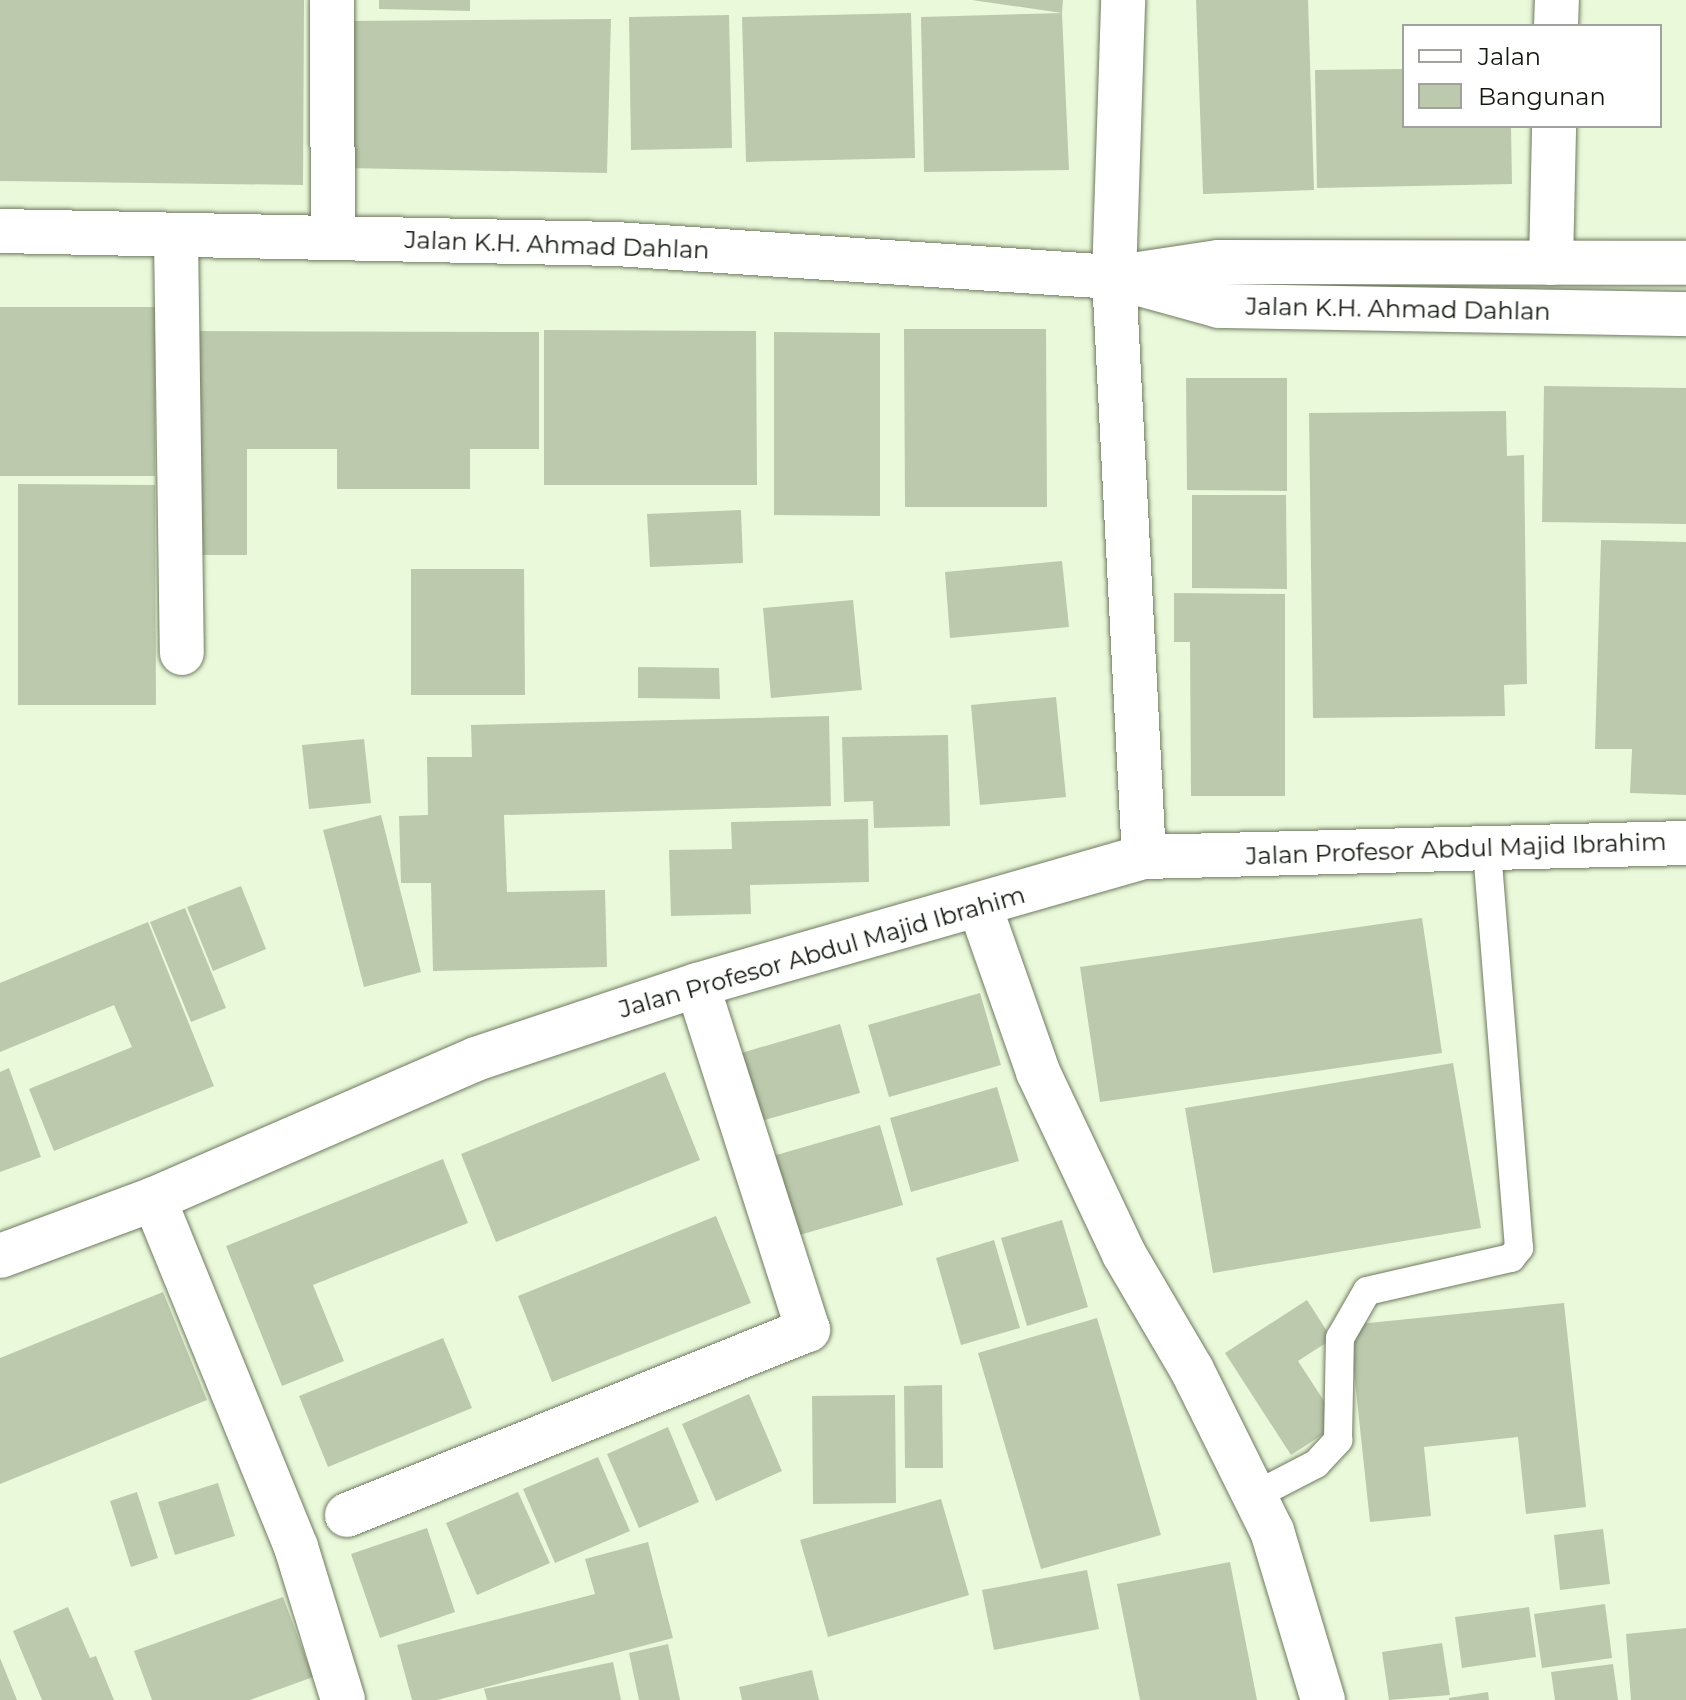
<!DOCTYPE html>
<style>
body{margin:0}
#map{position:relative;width:1686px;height:1700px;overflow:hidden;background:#ebf9db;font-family:Montserrat,sans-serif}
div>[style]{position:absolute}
.building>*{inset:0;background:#bcc9ad}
.roads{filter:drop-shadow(0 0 2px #6e7a60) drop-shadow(0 0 2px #6e7a60)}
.service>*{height:28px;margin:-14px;padding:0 14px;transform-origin:14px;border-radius:14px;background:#fff}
.minor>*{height:44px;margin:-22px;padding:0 22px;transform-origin:22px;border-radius:22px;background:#fff}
.secondary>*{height:44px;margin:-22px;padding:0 22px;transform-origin:22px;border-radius:22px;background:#fff}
span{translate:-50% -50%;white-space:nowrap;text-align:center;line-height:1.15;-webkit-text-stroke:6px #fff;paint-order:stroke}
.street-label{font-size:24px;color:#12170d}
.legend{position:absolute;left:1402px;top:24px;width:260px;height:104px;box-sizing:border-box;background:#fff;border:2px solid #a0a29e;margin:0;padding:10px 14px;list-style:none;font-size:24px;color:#12170d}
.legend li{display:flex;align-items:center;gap:16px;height:40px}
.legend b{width:40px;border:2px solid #a0a29e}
</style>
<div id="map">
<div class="building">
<div style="clip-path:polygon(0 0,304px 0,303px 185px,0 181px)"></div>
<div style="clip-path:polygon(379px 0,470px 0,470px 11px,379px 9px)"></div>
<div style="clip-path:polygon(972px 0,1063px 0,1062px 13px)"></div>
<div style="clip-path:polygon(1196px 0,1308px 0,1314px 190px,1203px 194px)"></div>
<div style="clip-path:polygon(911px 13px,915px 158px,746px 162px,742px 17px)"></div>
<div style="clip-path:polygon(1062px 13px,1069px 170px,924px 172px,921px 17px)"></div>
<div style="clip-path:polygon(729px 15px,732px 148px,631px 150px,629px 17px)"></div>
<div style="clip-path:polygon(611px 19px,607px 173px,345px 168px,343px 21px)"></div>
<div style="clip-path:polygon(1404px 69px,1404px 126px,1511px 126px,1512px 184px,1317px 188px,1315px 70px)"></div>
<div style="clip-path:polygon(0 307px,155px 307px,155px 476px,0 476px)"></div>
<div style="clip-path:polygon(904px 329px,1046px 329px,1047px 507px,905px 507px)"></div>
<div style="clip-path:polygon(544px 330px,756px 331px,757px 485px,544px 485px)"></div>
<div style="clip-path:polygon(189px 331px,539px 332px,539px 449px,470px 449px,470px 489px,337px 489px,337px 449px,247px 449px,247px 555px,188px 555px)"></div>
<div style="clip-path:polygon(774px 332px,880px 333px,880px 516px,774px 515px)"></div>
<div style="clip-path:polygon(1186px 378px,1287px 378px,1287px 491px,1187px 490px)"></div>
<div style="clip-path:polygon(1544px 386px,1686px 388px,1686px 524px,1542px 522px)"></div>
<div style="clip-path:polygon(1506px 411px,1507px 456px,1524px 455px,1527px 684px,1504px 685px,1505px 716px,1313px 718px,1309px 413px)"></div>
<div style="clip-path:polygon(18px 484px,155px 485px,156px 705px,18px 705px)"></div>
<div style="clip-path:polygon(1192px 495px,1286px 495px,1287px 589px,1192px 588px)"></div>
<div style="clip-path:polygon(741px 510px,743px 563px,650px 567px,647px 514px)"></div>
<div style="clip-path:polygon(1601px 540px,1686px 542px,1686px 795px,1630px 793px,1632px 749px,1595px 749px)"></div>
<div style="clip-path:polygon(1062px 561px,1069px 627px,950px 638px,945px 572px)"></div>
<div style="clip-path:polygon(411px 569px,524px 569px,525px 695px,411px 695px)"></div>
<div style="clip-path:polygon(1174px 593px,1285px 594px,1285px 796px,1191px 796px,1190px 642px,1174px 642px)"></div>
<div style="clip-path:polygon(853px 600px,862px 690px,771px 698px,763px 608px)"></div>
<div style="clip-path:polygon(638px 667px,719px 668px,720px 699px,638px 698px)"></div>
<div style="clip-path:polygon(1056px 697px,1066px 797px,980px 805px,971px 705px)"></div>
<div style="clip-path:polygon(829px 716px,831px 806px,504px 815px,507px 892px,605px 890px,607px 967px,433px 971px,431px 883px,401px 883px,399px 816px,428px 815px,427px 757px,472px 757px,471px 725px)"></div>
<div style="clip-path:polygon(948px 735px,950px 826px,874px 828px,873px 801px,844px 802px,842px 737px)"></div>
<div style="clip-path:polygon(364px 739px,371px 803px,309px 809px,302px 745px)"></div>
<div style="clip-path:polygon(381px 815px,421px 972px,364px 987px,323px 830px)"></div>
<div style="clip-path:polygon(868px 819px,869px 882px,750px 885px,751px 914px,671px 916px,669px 850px,732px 849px,731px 822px)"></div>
<div style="clip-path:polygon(241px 886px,266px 949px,213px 971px,187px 907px)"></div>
<div style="clip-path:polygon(185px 908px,226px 1008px,191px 1022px,150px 922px)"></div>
<div style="clip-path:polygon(1422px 918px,1442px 1053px,1100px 1102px,1080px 967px)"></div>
<div style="clip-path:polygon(148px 922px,214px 1086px,54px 1151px,29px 1089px,132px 1047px,114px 1005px,0 1052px,0 983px)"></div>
<div style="clip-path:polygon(980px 993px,1001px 1065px,889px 1097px,868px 1025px)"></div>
<div style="clip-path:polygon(840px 1024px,860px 1093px,758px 1122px,738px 1054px)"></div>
<div style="clip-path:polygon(1453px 1063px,1481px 1228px,1213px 1273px,1185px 1108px)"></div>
<div style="clip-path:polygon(9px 1068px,41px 1157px,0 1172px,0 1072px)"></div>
<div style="clip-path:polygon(665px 1072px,700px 1160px,496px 1242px,461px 1154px)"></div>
<div style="clip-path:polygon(997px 1087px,1019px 1161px,911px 1192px,890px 1118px)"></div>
<div style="clip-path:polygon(880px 1125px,903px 1205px,796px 1236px,773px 1156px)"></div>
<div style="clip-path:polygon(443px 1159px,468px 1223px,313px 1285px,344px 1361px,282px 1386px,226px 1246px)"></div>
<div style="clip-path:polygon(716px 1216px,751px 1303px,552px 1382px,518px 1296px)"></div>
<div style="clip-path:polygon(1062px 1220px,1088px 1307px,1027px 1326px,1001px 1238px)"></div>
<div style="clip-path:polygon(994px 1240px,1020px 1328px,961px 1345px,936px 1258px)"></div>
<div style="clip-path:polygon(163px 1292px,207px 1400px,0 1484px,0 1358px)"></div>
<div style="clip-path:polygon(1307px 1300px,1332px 1339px,1298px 1361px,1339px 1424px,1291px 1455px,1225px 1353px)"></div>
<div style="clip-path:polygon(1564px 1303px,1586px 1507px,1526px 1514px,1518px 1437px,1424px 1447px,1431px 1516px,1370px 1522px,1349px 1325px)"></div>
<div style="clip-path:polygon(1097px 1318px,1161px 1535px,1041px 1569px,978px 1353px)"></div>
<div style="clip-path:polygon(443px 1338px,472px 1408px,328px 1467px,299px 1396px)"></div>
<div style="clip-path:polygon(942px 1385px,943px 1468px,905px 1468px,904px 1386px)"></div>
<div style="clip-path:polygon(749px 1394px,782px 1471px,716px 1501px,682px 1424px)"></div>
<div style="clip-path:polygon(895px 1395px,896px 1503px,813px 1504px,812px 1396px)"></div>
<div style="clip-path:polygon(668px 1427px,699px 1502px,639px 1528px,607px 1454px)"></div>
<div style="clip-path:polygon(598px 1457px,630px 1531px,555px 1563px,523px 1489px)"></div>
<div style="clip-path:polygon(218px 1483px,235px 1536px,175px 1555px,158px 1502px)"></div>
<div style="clip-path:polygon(137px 1492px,158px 1558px,131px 1567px,110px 1501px)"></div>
<div style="clip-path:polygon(518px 1492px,550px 1563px,477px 1595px,446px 1523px)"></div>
<div style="clip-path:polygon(941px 1499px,969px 1595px,828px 1637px,800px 1540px)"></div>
<div style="clip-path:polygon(427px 1528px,455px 1612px,380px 1638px,351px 1554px)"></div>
<div style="clip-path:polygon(1603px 1529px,1610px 1584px,1560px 1590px,1554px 1535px)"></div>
<div style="clip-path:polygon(648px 1542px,673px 1638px,437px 1700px,412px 1700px,397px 1645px,595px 1594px,585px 1559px)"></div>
<div style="clip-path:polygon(1230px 1562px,1257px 1700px,1140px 1700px,1117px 1584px)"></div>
<div style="clip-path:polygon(1087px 1570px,1099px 1629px,994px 1650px,982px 1590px)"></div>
<div style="clip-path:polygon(283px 1597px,313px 1677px,250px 1700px,152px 1700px,134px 1651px)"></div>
<div style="clip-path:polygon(1605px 1604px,1612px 1658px,1542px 1668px,1534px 1614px)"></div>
<div style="clip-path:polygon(68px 1607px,90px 1658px,96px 1656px,114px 1700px,42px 1700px,13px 1631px)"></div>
<div style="clip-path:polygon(1529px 1607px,1536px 1657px,1462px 1668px,1455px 1617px)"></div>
<div style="clip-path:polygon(1686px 1628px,1686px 1700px,1631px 1700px,1626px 1634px)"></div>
<div style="clip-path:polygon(1442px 1643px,1450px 1695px,1389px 1700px,1382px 1652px)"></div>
<div style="clip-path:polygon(668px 1644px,680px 1700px,639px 1700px,629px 1653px)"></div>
<div style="clip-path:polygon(0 1658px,17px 1700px,0 1700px)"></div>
<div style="clip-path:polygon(613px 1662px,621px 1700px,487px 1700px,484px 1689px)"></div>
<div style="clip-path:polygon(1613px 1664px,1618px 1700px,1555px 1700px,1551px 1672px)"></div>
<div style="clip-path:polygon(812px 1670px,819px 1700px,742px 1700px,739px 1687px)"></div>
<div style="clip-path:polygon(1488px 1692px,1489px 1700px,1449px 1700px,1449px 1698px)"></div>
</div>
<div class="roads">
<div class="service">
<div style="left:1256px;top:1495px;width:68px;rotate:-27.3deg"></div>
<div style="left:1316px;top:1464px;width:33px;rotate:-47deg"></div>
<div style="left:1338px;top:1440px;width:102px;rotate:-88.9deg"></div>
<div style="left:1340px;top:1338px;width:54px;rotate:-60.1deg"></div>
<div style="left:1367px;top:1291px;width:148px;rotate:-12.9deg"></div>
<div style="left:1511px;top:1258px;width:13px;rotate:-51deg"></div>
<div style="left:1519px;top:1248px;width:399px;rotate:-94.6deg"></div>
</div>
<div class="minor">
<div style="left:332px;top:0;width:237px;rotate:89.8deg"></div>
<div style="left:1556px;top:26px;width:26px;rotate:-88deg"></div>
<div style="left:176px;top:237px;width:416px;rotate:89.2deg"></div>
<div style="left:1551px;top:263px;width:137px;rotate:-88.7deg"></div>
<div style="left:1132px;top:275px;width:87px;rotate:-8.6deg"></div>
<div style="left:1218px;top:262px;width:468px;rotate:0.1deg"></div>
<div style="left:1114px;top:277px;width:581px;rotate:87.04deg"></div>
<div style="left:1114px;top:277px;width:109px;rotate:15.4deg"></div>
<div style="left:1219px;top:306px;width:467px;rotate:1deg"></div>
<div style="left:980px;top:907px;width:175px;rotate:70.6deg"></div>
<div style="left:1038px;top:1072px;width:201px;rotate:64.7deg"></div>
<div style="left:1124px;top:1254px;width:134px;rotate:59.6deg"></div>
<div style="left:1192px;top:1370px;width:180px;rotate:63.6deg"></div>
<div style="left:1272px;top:1531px;width:177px;rotate:73.2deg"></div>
<div style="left:154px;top:1199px;width:376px;rotate:67.8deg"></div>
<div style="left:296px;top:1547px;width:160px;rotate:72.9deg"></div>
<div style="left:0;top:1256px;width:164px;rotate:-20.3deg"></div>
<div style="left:154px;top:1199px;width:351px;rotate:-23.5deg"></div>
<div style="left:476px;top:1059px;width:233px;rotate:-18.5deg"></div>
<div style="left:697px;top:985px;width:465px;rotate:-16deg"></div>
<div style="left:1144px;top:857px;width:542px;rotate:-1.48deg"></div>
<div style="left:347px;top:1515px;width:497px;rotate:-21.9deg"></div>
<div style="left:808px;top:1330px;width:362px;rotate:-107.8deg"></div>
</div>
<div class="secondary">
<div style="left:0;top:231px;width:616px;rotate:1.21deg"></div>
<div style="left:616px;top:244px;width:499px;rotate:3.8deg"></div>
<div style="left:1114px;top:277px;width:277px;rotate:-88.1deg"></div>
</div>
</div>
<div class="street-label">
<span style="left:557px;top:245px;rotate:2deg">Jalan K.H. Ahmad Dahlan</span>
<span style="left:1398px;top:309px;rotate:1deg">Jalan K.H. Ahmad Dahlan</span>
<span style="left:1456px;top:849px;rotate:-2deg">Jalan Profesor Abdul Majid Ibrahim</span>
<span style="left:822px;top:952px;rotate:-16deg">Jalan Profesor Abdul Majid Ibrahim</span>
</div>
<ul class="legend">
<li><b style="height:10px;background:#fff"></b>Jalan</li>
<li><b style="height:22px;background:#bcc9ad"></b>Bangunan</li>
</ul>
</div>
